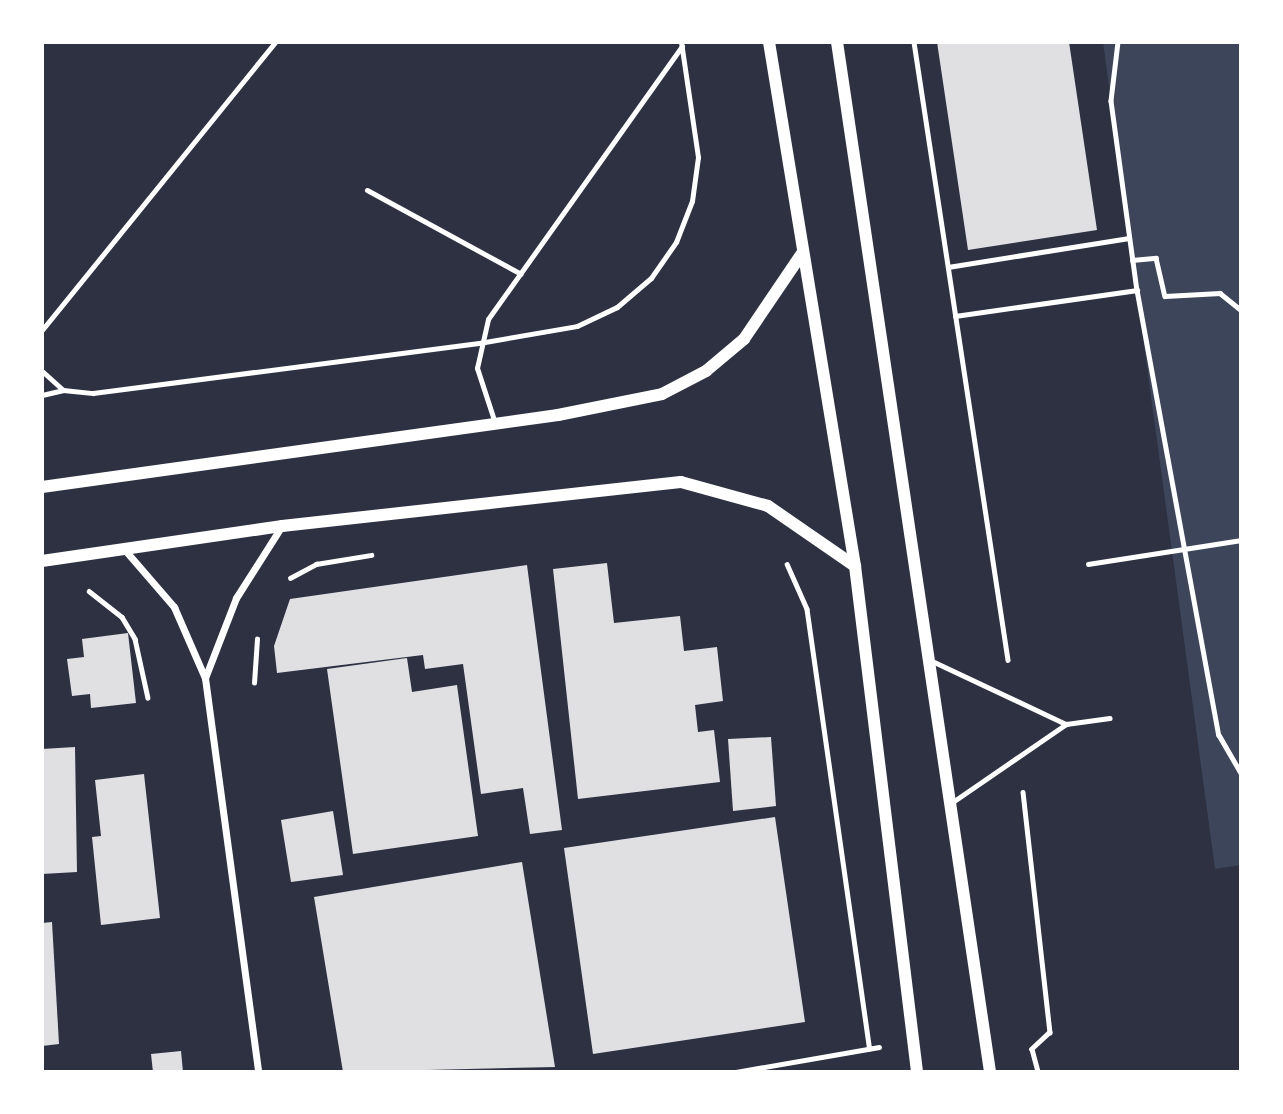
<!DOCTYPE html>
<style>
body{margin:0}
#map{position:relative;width:1283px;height:1114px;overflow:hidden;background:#2d3142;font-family:"Fira Sans Condensed",sans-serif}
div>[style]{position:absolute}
.green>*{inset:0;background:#3c4559}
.building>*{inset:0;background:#e0e0e3}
.path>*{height:4.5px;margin:-2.25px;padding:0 2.25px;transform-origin:2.25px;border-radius:2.25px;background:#fff}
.service>*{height:5px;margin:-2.5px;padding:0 2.5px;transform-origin:2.5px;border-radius:2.5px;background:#fff}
.minor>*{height:7px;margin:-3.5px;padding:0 3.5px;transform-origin:3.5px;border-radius:3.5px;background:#fff}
.tertiary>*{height:12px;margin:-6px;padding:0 6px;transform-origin:6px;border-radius:6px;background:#fff}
span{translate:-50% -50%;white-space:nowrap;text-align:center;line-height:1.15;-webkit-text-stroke:5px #fff;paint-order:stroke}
.frame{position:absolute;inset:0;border:44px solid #fff;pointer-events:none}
</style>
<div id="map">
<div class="green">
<div style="clip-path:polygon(1103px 42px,1241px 42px,1241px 865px,1215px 869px)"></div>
</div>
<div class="building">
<div style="clip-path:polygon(937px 42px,1069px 42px,1097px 230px,968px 250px)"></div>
<div style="clip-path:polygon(607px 563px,614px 623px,680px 616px,684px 651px,717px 647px,723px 701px,695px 705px,698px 732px,714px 730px,720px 782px,578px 799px,553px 569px)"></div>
<div style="clip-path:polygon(527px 565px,562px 830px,530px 834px,523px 788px,481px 794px,463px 664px,425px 669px,423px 655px,277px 673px,274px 646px,290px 599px)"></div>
<div style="clip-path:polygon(128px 633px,136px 703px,91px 708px,90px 694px,72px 696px,67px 659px,84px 657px,82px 639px)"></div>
<div style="clip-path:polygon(407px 658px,412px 692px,457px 685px,478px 836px,353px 854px,327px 669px)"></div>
<div style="clip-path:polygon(771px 737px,776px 806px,733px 811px,728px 739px)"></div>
<div style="clip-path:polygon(75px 747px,77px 872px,42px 874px,42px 749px)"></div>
<div style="clip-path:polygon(144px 774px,160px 918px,101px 925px,92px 837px,101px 836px,95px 780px)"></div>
<div style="clip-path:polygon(333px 811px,343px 875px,291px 882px,281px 820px)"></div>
<div style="clip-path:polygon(775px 817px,805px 1022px,593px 1054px,564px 848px)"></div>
<div style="clip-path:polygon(522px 862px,555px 1067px,343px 1072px,314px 897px)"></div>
<div style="clip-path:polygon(52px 922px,59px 1044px,42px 1046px,42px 923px)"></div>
<div style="clip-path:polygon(181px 1051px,183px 1072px,153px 1072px,151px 1054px)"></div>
</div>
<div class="path">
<div style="left:914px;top:42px;width:625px;rotate:81.35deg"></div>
<div style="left:1118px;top:42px;width:59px;rotate:96.8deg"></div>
<div style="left:1111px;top:101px;width:191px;rotate:82.2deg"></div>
<div style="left:1137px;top:290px;width:452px;rotate:79.6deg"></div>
<div style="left:1219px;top:735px;width:44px;rotate:59.9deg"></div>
<div style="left:1132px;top:260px;width:24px;rotate:-5deg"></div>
<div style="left:1156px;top:258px;width:39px;rotate:77deg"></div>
<div style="left:1165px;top:296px;width:55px;rotate:-3.1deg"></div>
<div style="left:1220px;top:293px;width:27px;rotate:39deg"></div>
<div style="left:948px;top:267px;width:183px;rotate:-9.1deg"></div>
<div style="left:955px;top:316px;width:184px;rotate:-8.1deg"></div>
<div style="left:787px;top:564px;width:49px;rotate:66deg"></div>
<div style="left:807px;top:609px;width:444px;rotate:81.9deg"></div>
<div style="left:1088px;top:564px;width:155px;rotate:-8.9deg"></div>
<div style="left:290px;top:578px;width:30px;rotate:-28deg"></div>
<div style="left:316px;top:564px;width:56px;rotate:-9.3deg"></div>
<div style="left:89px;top:591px;width:42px;rotate:38.2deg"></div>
<div style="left:122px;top:617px;width:26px;rotate:59deg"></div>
<div style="left:135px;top:639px;width:60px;rotate:77.6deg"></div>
<div style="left:254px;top:683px;width:44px;rotate:-86.1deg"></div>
<div style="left:1023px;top:792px;width:242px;rotate:83.6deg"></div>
<div style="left:1050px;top:1032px;width:25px;rotate:137deg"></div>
<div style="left:1032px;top:1049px;width:24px;rotate:75deg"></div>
<div style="left:736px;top:1072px;width:145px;rotate:-9.9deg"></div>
</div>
<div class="service">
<div style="left:367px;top:190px;width:175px;rotate:28.6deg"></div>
<div style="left:42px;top:330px;width:370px;rotate:-51deg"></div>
<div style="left:42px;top:371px;width:28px;rotate:42deg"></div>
<div style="left:63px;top:390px;width:30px;rotate:6deg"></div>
<div style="left:93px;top:393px;width:389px;rotate:-7.4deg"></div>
<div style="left:479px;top:343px;width:99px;rotate:-9.8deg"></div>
<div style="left:577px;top:326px;width:44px;rotate:-25.4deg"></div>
<div style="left:617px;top:307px;width:45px;rotate:-40.5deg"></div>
<div style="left:651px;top:278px;width:44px;rotate:-55.2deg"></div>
<div style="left:676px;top:242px;width:44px;rotate:-68.7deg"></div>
<div style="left:692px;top:201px;width:44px;rotate:-82.2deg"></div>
<div style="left:698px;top:157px;width:116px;rotate:-98.4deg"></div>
<div style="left:42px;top:395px;width:22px;rotate:-13deg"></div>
<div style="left:495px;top:423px;width:58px;rotate:-108.1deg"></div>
<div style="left:477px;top:368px;width:50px;rotate:-77.3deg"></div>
<div style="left:488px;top:319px;width:335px;rotate:-54.6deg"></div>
<div style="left:934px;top:662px;width:146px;rotate:25.2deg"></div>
<div style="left:954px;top:801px;width:136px;rotate:-34.5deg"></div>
<div style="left:1066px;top:724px;width:44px;rotate:-7.8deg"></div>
</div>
<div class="minor">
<div style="left:124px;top:549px;width:77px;rotate:49.2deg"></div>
<div style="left:174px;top:607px;width:77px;rotate:66.4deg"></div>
<div style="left:205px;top:678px;width:398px;rotate:82.3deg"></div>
<div style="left:205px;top:678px;width:86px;rotate:-68.8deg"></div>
<div style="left:236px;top:598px;width:84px;rotate:-57.6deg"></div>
</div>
<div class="tertiary">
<div style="left:769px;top:42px;width:531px;rotate:80.68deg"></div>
<div style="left:855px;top:566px;width:510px;rotate:83.01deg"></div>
<div style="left:837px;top:42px;width:1041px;rotate:81.55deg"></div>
<div style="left:42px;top:487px;width:521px;rotate:-7.94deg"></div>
<div style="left:558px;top:415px;width:106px;rotate:-11.4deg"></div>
<div style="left:662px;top:394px;width:50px;rotate:-27.6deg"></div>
<div style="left:706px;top:371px;width:50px;rotate:-40.1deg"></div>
<div style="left:744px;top:339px;width:105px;rotate:-55.9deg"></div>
<div style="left:42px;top:561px;width:243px;rotate:-8.3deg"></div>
<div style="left:282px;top:526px;width:401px;rotate:-6.3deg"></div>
<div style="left:681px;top:482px;width:90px;rotate:15.4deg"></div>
<div style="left:768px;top:506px;width:106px;rotate:34.6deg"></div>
</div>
<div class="frame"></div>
</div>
